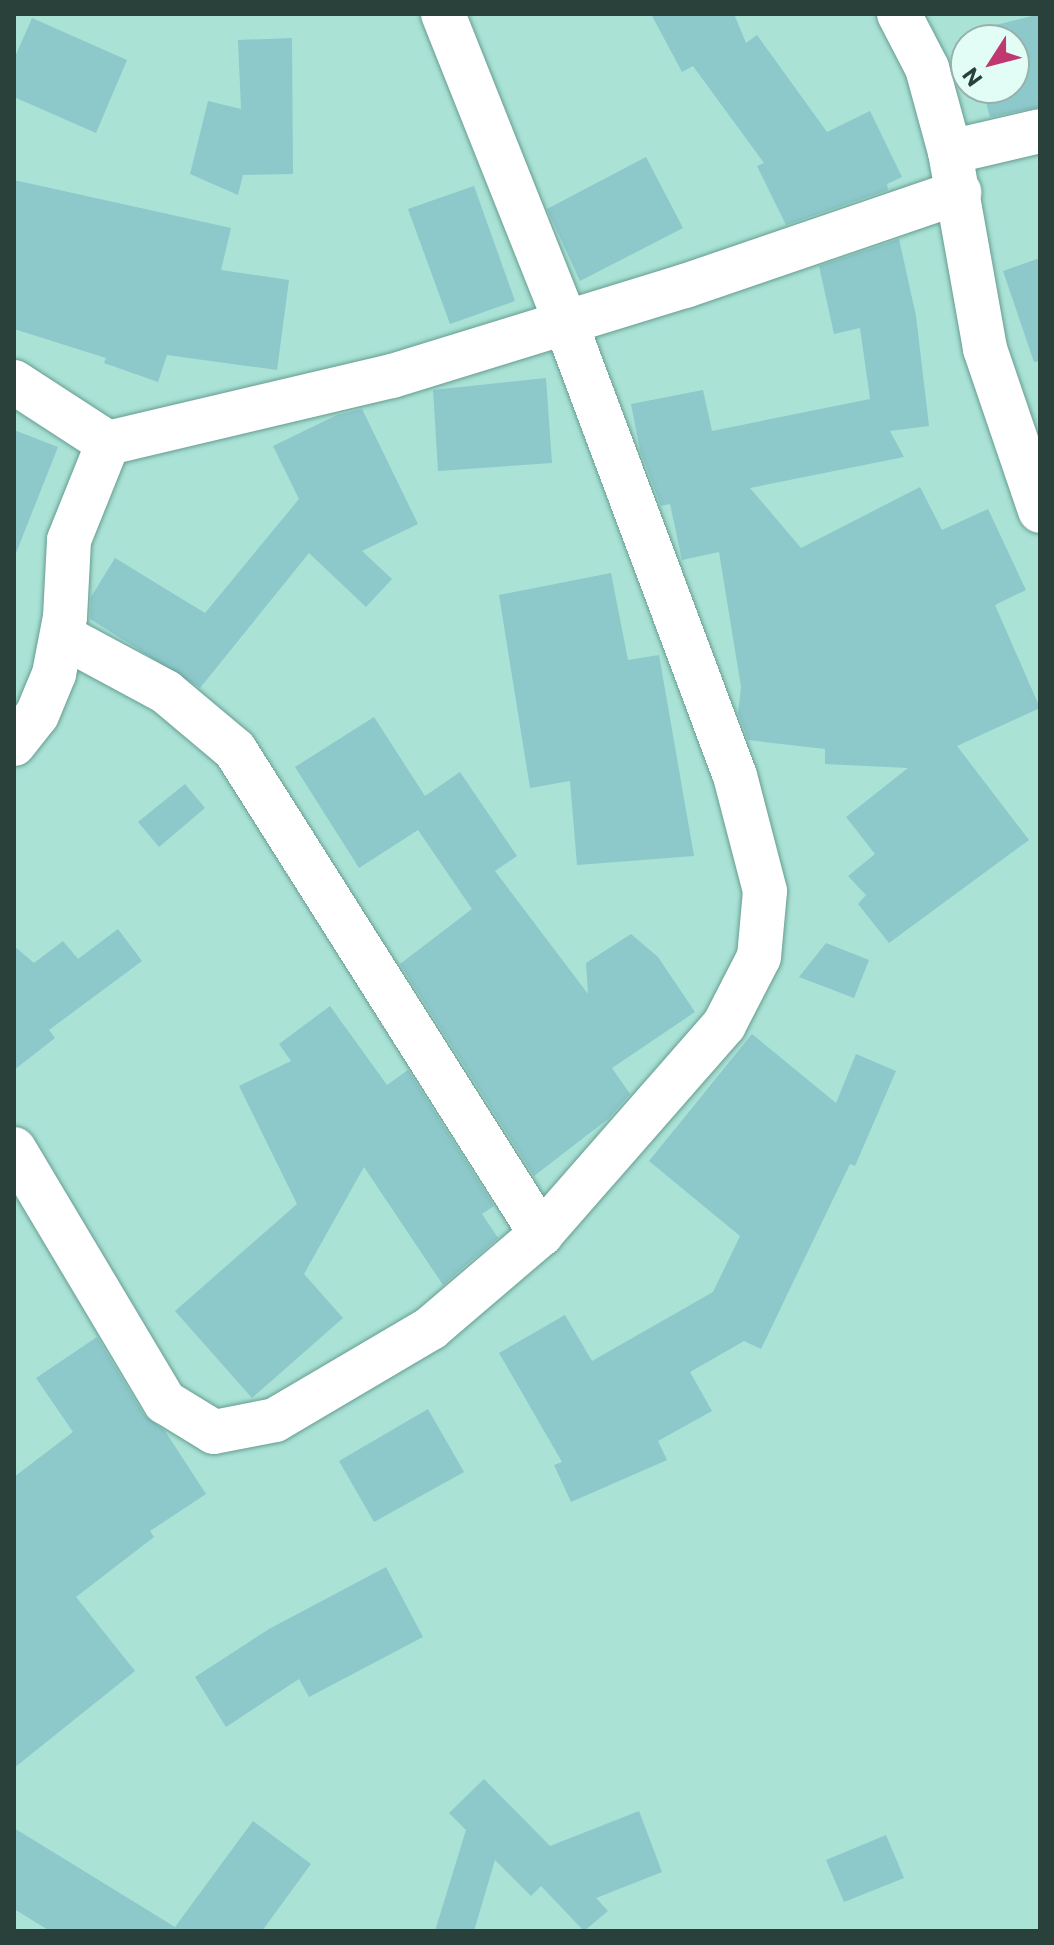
<!DOCTYPE html>
<style>
body{margin:0}
#map{position:relative;width:1054px;height:1945px;overflow:hidden;background:#aae2d6;font-family:Commissioner,sans-serif}
div>[style]{position:absolute}
.building>*{inset:0;background:#8dc8cb}
.roads{filter:drop-shadow(0 0 2px #669c91) drop-shadow(0 0 2px #669c91)}
.minor>*{height:44px;margin:-22px;padding:0 22px;transform-origin:22px;border-radius:22px;background:#fff}
span{translate:-50% -50%;white-space:nowrap;text-align:center;line-height:1.15;-webkit-text-stroke:6px #e1fdf6;paint-order:stroke}
.frame{position:absolute;inset:0;border:16px solid #29403b;pointer-events:none}
.north{position:absolute;left:950px;top:24px;width:80px;height:80px;box-sizing:border-box;background:#e1fdf6;border:2px solid #97b1ab;border-radius:50%;rotate:234deg;font-size:22px;font-weight:700;line-height:32px;text-align:center;color:#29403b}
.north::after{content:'';display:block;margin:auto;width:28px;height:36px;background:#c13770;clip-path:polygon(50% 0,100% 100%,50% 72%,0 100%)}
</style>
<div id="map">
<div class="building">
<div style="clip-path:polygon(651px 14px,734px 14px,746px 43px,757px 35px,827px 132px,870px 111px,902px 177px,887px 184px,888px 190px,786px 225px,757px 166px,764px 163px,693px 66px,682px 72px)"></div>
<div style="clip-path:polygon(1040px 14px,1040px 107px,990px 117px,982px 88px,1014px 88px,1014px 40px,969px 40px,967px 32px)"></div>
<div style="clip-path:polygon(32px 18px,127px 60px,96px 133px,14px 97px,14px 59px)"></div>
<div style="clip-path:polygon(292px 38px,293px 174px,243px 175px,238px 195px,190px 174px,208px 101px,241px 109px,238px 40px)"></div>
<div style="clip-path:polygon(646px 157px,683px 228px,580px 281px,547px 209px)"></div>
<div style="clip-path:polygon(14px 180px,231px 228px,221px 270px,289px 280px,277px 370px,167px 355px,158px 382px,104px 363px,106px 358px,14px 329px)"></div>
<div style="clip-path:polygon(474px 186px,515px 301px,450px 324px,408px 209px)"></div>
<div style="clip-path:polygon(899px 239px,916px 316px,929px 426px,890px 431px,904px 457px,750px 488px,801px 548px,920px 487px,942px 530px,988px 509px,1026px 590px,995px 605px,1040px 708px,957px 746px,1029px 840px,889px 943px,858px 904px,866px 895px,848px 876px,875px 854px,846px 817px,908px 768px,825px 764px,825px 749px,748px 740px,738px 713px,741px 687px,719px 552px,682px 560px,670px 504px,661px 506px,640px 450px,631px 404px,703px 390px,712px 431px,870px 399px,860px 328px,834px 334px,819px 266px)"></div>
<div style="clip-path:polygon(1040px 258px,1040px 361px,1034px 362px,1003px 271px)"></div>
<div style="clip-path:polygon(546px 378px,552px 463px,438px 471px,433px 390px)"></div>
<div style="clip-path:polygon(362px 409px,418px 524px,362px 551px,392px 579px,366px 607px,309px 553px,200px 688px,90px 619px,91px 597px,115px 558px,205px 613px,299px 499px,273px 446px,337px 415px)"></div>
<div style="clip-path:polygon(14px 430px,58px 447px,16px 553px,14px 553px)"></div>
<div style="clip-path:polygon(611px 573px,628px 660px,659px 655px,694px 856px,577px 865px,570px 781px,530px 788px,499px 595px)"></div>
<div style="clip-path:polygon(374px 717px,425px 796px,460px 772px,517px 856px,495px 871px,588px 994px,586px 963px,631px 934px,658px 957px,695px 1012px,612px 1068px,630px 1094px,608px 1119px,534px 1176px,400px 964px,472px 909px,418px 830px,359px 868px,295px 767px)"></div>
<div style="clip-path:polygon(185px 784px,205px 808px,159px 847px,138px 822px)"></div>
<div style="clip-path:polygon(118px 929px,142px 961px,49px 1030px,55px 1038px,14px 1070px,14px 946px,34px 963px,63px 941px,78px 959px)"></div>
<div style="clip-path:polygon(826px 943px,869px 960px,854px 998px,799px 977px)"></div>
<div style="clip-path:polygon(330px 1006px,387px 1085px,408px 1070px,494px 1206px,482px 1214px,498px 1238px,443px 1285px,364px 1167px,304px 1274px,343px 1318px,252px 1398px,175px 1311px,297px 1204px,239px 1086px,291px 1061px,279px 1044px)"></div>
<div style="clip-path:polygon(752px 1034px,836px 1103px,856px 1054px,896px 1071px,855px 1166px,850px 1164px,761px 1349px,744px 1341px,690px 1372px,712px 1411px,658px 1441px,667px 1460px,571px 1502px,554px 1465px,562px 1462px,499px 1353px,565px 1315px,592px 1361px,713px 1292px,740px 1236px,649px 1161px)"></div>
<div style="clip-path:polygon(97px 1337px,144px 1415px,165px 1431px,206px 1494px,150px 1531px,154px 1537px,76px 1597px,135px 1671px,14px 1768px,14px 1477px,73px 1432px,36px 1378px)"></div>
<div style="clip-path:polygon(428px 1409px,464px 1472px,374px 1522px,339px 1461px)"></div>
<div style="clip-path:polygon(386px 1567px,423px 1637px,309px 1697px,299px 1679px,226px 1727px,195px 1677px,269px 1629px)"></div>
<div style="clip-path:polygon(484px 1779px,550px 1846px,639px 1811px,662px 1872px,596px 1898px,608px 1911px,584px 1931px,541px 1886px,531px 1896px,495px 1860px,474px 1931px,435px 1931px,466px 1830px,449px 1813px)"></div>
<div style="clip-path:polygon(253px 1821px,311px 1864px,262px 1931px,50px 1931px,14px 1909px,14px 1828px,175px 1927px)"></div>
<div style="clip-path:polygon(886px 1835px,904px 1878px,844px 1902px,826px 1860px)"></div>
</div>
<div class="roads">
<div class="minor">
<div style="left:899px;top:14px;width:61px;rotate:62.6deg"></div>
<div style="left:927px;top:68px;width:87px;rotate:74.7deg"></div>
<div style="left:950px;top:152px;width:200px;rotate:79.9deg"></div>
<div style="left:985px;top:349px;width:171px;rotate:71.2deg"></div>
<div style="left:950px;top:152px;width:92px;rotate:-13.1deg"></div>
<div style="left:14px;top:382px;width:112px;rotate:33deg"></div>
<div style="left:108px;top:443px;width:292px;rotate:-13.3deg"></div>
<div style="left:392px;top:376px;width:307px;rotate:-17.1deg"></div>
<div style="left:685px;top:286px;width:290px;rotate:-18.9deg"></div>
<div style="left:62px;top:636px;width:118px;rotate:28.3deg"></div>
<div style="left:166px;top:692px;width:90px;rotate:40deg"></div>
<div style="left:235px;top:750px;width:573px;rotate:57.7deg"></div>
<div style="left:14px;top:744px;width:37px;rotate:-52deg"></div>
<div style="left:37px;top:715px;width:44px;rotate:-67.5deg"></div>
<div style="left:54px;top:674px;width:58px;rotate:-79.1deg"></div>
<div style="left:65px;top:617px;width:77px;rotate:-87deg"></div>
<div style="left:69px;top:540px;width:105px;rotate:-68.1deg"></div>
<div style="left:14px;top:1149px;width:295px;rotate:59.2deg"></div>
<div style="left:165px;top:1402px;width:57px;rotate:31.5deg"></div>
<div style="left:214px;top:1432px;width:62px;rotate:-11.1deg"></div>
<div style="left:275px;top:1420px;width:181px;rotate:-30.5deg"></div>
<div style="left:431px;top:1328px;width:145px;rotate:-40.5deg"></div>
<div style="left:541px;top:1234px;width:278px;rotate:-48.8deg"></div>
<div style="left:724px;top:1025px;width:76px;rotate:-62.8deg"></div>
<div style="left:759px;top:957px;width:66px;rotate:-84.8deg"></div>
<div style="left:765px;top:891px;width:119px;rotate:-104.6deg"></div>
<div style="left:735px;top:776px;width:483px;rotate:-110.5deg"></div>
<div style="left:566px;top:323px;width:333px;rotate:-111.7deg"></div>
</div>
</div>
<div class="frame"></div>
<div class="north">N</div>
</div>
